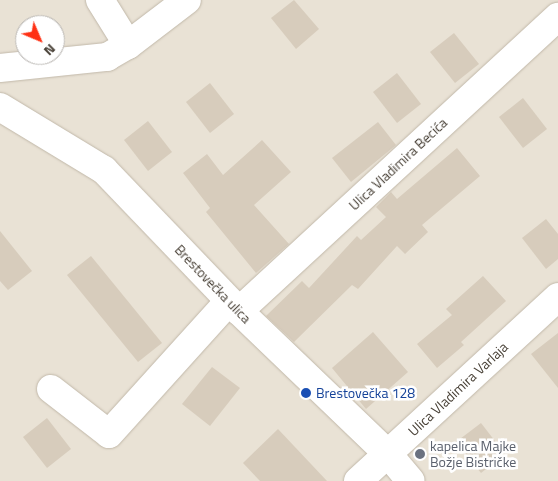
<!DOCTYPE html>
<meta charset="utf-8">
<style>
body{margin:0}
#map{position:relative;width:558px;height:481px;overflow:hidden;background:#f5f0e7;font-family:"Titillium Web",sans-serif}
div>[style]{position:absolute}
.residential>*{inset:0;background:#e9e2d5}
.building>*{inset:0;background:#d7ccbc}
.roads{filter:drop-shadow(0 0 1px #c1b8a9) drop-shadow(0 0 1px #c1b8a9)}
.minor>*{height:28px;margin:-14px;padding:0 14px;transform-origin:14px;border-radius:14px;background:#fff}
.dots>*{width:14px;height:14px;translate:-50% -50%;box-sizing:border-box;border:2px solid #fff;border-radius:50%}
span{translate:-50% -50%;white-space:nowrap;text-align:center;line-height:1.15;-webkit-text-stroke:5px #fff;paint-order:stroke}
.street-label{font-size:14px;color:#484036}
.transit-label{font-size:14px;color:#164399}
.left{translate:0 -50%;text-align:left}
.worship-label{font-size:14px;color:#5b616d}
.north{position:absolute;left:15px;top:15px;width:50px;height:50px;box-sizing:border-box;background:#fff;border:1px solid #b6b3af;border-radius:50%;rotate:135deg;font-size:14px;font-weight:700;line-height:20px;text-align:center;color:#484036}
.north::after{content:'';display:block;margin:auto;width:18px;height:22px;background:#ff3114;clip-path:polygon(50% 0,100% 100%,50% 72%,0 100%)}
</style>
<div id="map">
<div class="residential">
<div style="clip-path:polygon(evenodd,0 0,558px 0,558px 481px,0 481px,0 0,25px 25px,55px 25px,55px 55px,25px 55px,25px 25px)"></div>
</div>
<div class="building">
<div style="clip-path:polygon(294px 0,319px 29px,296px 49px,271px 18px)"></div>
<div style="clip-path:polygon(454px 33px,479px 64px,455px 83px,430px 52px)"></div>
<div style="clip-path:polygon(397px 73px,421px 104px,397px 123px,373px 92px)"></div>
<div style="clip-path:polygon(210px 83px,234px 114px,210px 133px,186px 102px)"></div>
<div style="clip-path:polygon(523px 98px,547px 129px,523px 148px,499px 117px)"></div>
<div style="clip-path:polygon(148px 121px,172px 152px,148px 171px,124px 140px)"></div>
<div style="clip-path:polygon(378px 122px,396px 145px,351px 182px,332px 158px)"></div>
<div style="clip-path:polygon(262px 140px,291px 172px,254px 205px,289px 244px,256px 273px,206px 212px,210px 208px,183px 173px,207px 154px,223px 175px)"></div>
<div style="clip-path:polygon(457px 148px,480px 176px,422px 225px,428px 232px,405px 254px,397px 246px,358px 289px,352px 285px,294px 342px,266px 316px,302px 281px,309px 288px,357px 236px,361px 240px,386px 217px,376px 207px,391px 192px,397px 199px)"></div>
<div style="clip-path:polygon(546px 219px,558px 234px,558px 259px,546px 269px,522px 238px)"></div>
<div style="clip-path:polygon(0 231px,32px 271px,8px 290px,0 281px)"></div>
<div style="clip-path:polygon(91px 256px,162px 343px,138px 362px,67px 275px)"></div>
<div style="clip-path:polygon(483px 276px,506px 301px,461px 342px,464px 345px,437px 368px,417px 344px,452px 315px,446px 309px)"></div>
<div style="clip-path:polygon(373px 332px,408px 372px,366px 409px,332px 368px)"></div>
<div style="clip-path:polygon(558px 333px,558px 388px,531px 354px)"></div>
<div style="clip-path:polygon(212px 367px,240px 388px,210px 426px,182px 404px)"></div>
<div style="clip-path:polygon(47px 418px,71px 449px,47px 468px,23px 437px)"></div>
<div style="clip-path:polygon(481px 423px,505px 454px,481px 473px,456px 442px)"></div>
<div style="clip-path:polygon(278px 429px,327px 481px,260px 481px,243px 463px)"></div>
</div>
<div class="roads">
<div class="minor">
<div style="left:100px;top:0;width:53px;rotate:58.1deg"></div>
<div style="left:0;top:68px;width:108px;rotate:-5.9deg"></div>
<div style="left:107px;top:57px;width:24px;rotate:-30deg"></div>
<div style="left:128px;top:45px;width:74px;rotate:-37.3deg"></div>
<div style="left:0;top:107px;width:122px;rotate:31.2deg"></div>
<div style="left:104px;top:170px;width:195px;rotate:46.2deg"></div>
<div style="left:239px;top:311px;width:207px;rotate:43.8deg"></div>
<div style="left:388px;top:454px;width:35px;rotate:50deg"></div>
<div style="left:239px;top:311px;width:434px;rotate:-42.7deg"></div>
<div style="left:51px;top:389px;width:73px;rotate:37.8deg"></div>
<div style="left:109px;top:434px;width:179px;rotate:-47.9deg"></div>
<div style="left:358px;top:481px;width:272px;rotate:-42.6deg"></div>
</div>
</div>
<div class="dots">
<div style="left:306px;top:393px;background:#1a4fb4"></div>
<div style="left:420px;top:454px;background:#6b7280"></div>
</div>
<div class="street-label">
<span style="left:398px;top:164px;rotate:-43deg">Ulica Vladimira Becića</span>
<span style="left:213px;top:284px;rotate:46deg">Brestovečka ulica</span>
<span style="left:458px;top:389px;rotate:-43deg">Ulica Vladimira Varlaja</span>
</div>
<div class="transit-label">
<span class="left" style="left:316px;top:393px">Brestovečka 128</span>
</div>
<div class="worship-label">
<span class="left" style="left:430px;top:454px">kapelica Majke<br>Božje Bistričke</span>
</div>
<div class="north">N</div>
</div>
